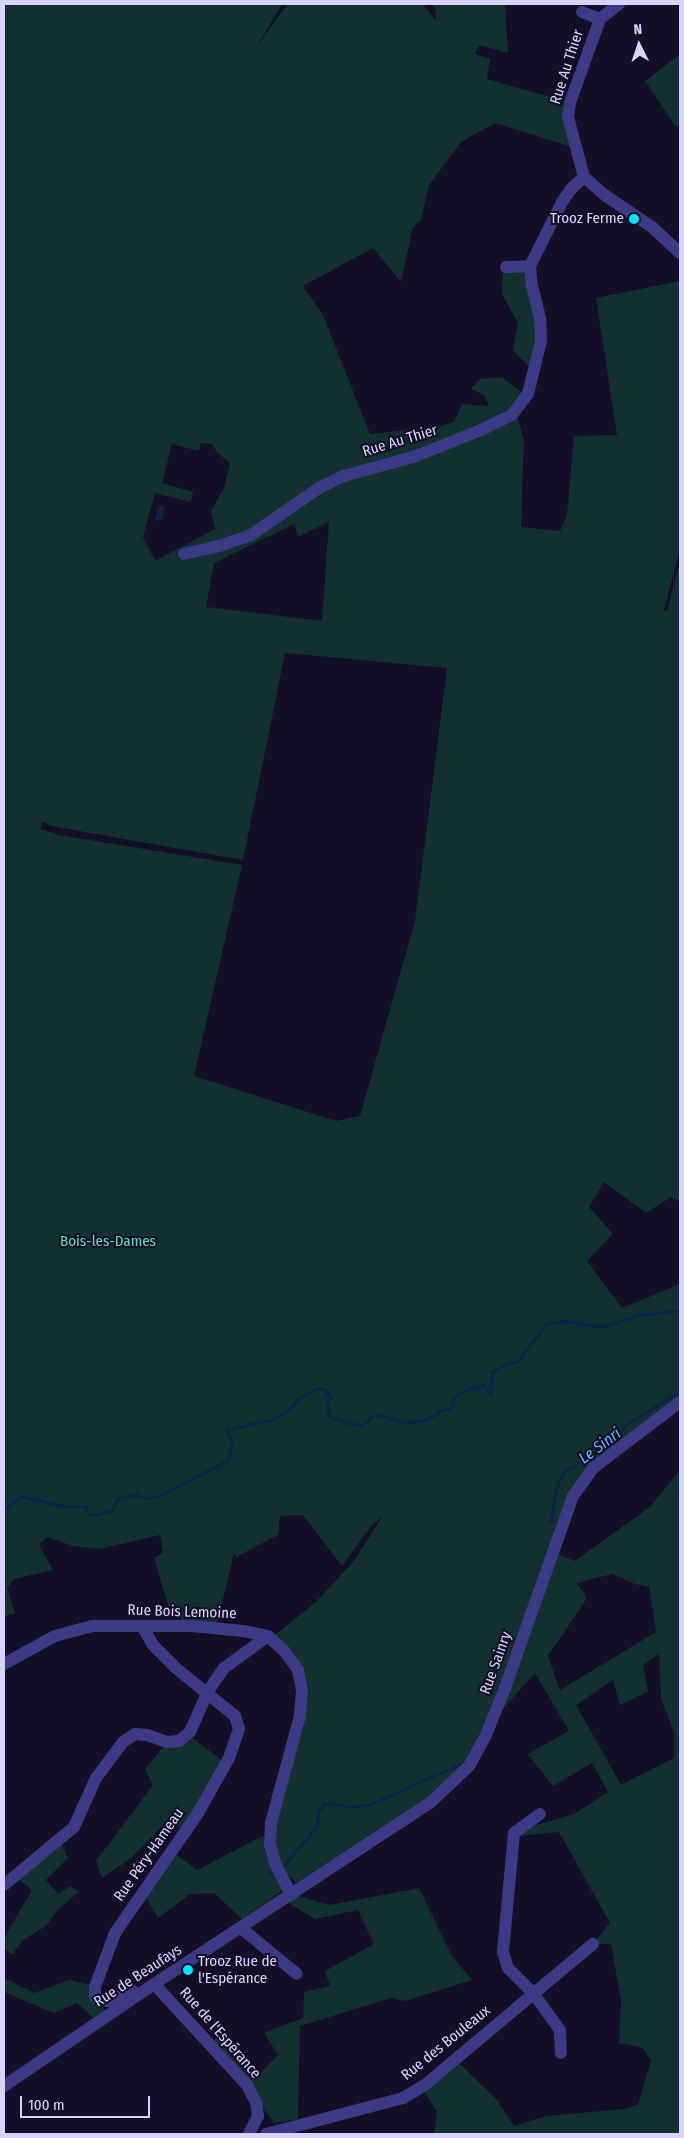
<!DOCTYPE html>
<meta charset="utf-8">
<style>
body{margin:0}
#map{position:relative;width:684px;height:2138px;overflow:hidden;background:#130f26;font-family:"Fira Sans Condensed",sans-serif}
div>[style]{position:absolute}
.green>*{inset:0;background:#12302f}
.water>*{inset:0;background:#0c2248}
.stream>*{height:2.5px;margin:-1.25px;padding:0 1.25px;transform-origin:1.25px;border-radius:1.25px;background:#0c2248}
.minor>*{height:12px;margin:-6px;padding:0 6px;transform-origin:6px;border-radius:6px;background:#3d3a85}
.dots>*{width:14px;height:14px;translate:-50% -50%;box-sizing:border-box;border:2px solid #130f26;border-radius:50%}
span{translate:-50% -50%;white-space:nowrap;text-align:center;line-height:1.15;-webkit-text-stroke:4px #130f26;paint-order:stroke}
.street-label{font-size:15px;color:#d9d4ff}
.poi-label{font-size:15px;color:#d9d4ff}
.right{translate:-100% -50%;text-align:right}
.left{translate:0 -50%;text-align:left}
.park-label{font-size:15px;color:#5fe0c0}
.water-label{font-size:16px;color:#62b6ff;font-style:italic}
.frame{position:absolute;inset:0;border:5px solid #d9d4ff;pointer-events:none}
.north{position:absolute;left:614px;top:20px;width:50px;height:50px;-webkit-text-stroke:4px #130f26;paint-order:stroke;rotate:356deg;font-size:14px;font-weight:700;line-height:20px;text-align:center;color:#d9d4ff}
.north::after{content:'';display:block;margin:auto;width:18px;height:22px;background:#d9d4ff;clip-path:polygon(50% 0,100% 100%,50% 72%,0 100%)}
.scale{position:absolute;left:20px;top:2096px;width:130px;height:22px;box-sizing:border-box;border:2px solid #d9d4ff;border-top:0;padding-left:6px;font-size:15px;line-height:18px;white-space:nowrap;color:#d9d4ff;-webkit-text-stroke:4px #130f26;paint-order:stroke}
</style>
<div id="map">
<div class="green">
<div style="clip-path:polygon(evenodd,4px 4px,282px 4px,256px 48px,287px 4px,423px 4px,436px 21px,435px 8px,432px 4px,507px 4px,505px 5px,508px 53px,479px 45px,475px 54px,490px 59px,487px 79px,562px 100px,572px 147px,495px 123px,461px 142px,429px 185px,421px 220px,413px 227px,401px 282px,373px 248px,303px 286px,323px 315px,370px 434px,441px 426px,454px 422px,462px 404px,489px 406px,484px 395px,471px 389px,480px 379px,502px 377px,524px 394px,517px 417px,524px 440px,521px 527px,560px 531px,567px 516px,574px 436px,617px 435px,596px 298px,680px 281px,680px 548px,664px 611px,667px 611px,680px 562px,680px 1202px,671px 1197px,646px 1213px,604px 1182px,589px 1207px,613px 1234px,587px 1261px,622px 1308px,680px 1284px,680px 1402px,593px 1468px,573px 1496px,498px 1702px,464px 1766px,429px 1798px,297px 1883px,285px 1872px,275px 1853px,273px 1829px,304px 1726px,308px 1686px,299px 1662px,275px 1635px,317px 1601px,353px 1562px,382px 1517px,372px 1525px,342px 1566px,303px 1515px,280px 1516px,278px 1535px,236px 1557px,234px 1553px,217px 1624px,184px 1622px,169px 1608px,154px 1558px,163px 1553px,160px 1535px,99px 1549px,73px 1546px,47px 1537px,39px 1545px,53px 1570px,14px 1579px,7px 1588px,15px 1613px,4px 1617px,4px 4px,201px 443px,212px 444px,217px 452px,230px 463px,224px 488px,211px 511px,215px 529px,155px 561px,143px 537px,155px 493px,191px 502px,193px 492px,162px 483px,172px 444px,199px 451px,201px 443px,4px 4px,329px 522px,322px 621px,206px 607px,214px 563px,294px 524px,298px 537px,329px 522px,4px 4px,285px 653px,447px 668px,415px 921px,360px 1116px,336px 1121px,194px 1076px,242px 865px,59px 835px,41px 829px,42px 821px,51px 826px,243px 860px,285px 653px)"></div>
<div style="clip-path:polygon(680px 54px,680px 124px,676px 127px,645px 81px)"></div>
<div style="clip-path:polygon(523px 269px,541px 304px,532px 370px,513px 350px,518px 323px,502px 294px,503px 270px)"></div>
<div style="clip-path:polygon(evenodd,680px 1470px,680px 2134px,554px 2134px,553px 2132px,548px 2134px,434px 2134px,437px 2112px,424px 2091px,460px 2064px,497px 2100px,514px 2126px,546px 2116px,624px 2109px,638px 2105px,651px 2061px,643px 2048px,619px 2043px,621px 2000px,611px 1944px,593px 1944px,610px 1923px,559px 1832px,519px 1836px,526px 1828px,574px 1814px,608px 1792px,592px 1763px,553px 1786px,528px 1754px,569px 1731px,535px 1673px,500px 1712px,557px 1554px,575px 1561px,650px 1507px,680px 1470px,612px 1574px,635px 1584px,649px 1587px,656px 1632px,560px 1690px,548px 1656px,587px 1598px,577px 1583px,612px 1574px,680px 1470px,659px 1654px,661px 1699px,674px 1732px,674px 1758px,621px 1785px,576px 1705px,613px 1680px,620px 1705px,648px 1692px,643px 1665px,659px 1654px)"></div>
<div style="clip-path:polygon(192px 1738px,223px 1761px,189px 1817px,180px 1828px,167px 1821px,130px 1859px,102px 1878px,96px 1861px,153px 1785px,145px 1769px,165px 1745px,187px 1743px)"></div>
<div style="clip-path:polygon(263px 1836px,282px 1891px,242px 1919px,214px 1893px,190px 1894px,158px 1918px,145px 1895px,175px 1854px,197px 1870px)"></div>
<div style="clip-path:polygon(62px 1844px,68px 1858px,46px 1880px,58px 1894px,71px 1886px,79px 1892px,57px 1910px,46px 1926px,23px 1940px,12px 1955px,4px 1948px,4px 1938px,32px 1890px,18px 1879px)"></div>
<div style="clip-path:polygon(419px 1888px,452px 1956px,472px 1980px,405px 2001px,391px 1998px,300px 2026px,298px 2119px,274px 2123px,213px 2041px,217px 2037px,251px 2078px,256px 2077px,278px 2055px,264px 2033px,303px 2018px,304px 1992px,330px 1986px,325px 1971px,374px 1944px,358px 1910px,315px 1919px,287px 1902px,298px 1896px,330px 1905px)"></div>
<div style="clip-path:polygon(4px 1978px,34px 1993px,69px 1980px,91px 1985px,93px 2000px,105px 2010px,94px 2018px,77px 2003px,54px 2013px,4px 1992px)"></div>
</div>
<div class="water">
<div style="clip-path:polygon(159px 505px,165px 507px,161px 521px,155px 520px)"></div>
</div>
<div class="stream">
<div style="left:680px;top:1488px;width:5px;rotate:90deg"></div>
<div style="left:4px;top:1510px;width:22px;rotate:-39deg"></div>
<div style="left:21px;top:1496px;width:43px;rotate:13.4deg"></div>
<div style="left:63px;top:1506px;width:23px;rotate:2deg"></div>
<div style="left:86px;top:1507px;width:9px;rotate:63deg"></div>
<div style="left:90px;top:1515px;width:5px"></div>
<div style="left:95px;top:1515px;width:19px;rotate:-16deg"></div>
<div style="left:113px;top:1510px;width:12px;rotate:-70deg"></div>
<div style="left:117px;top:1499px;width:20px;rotate:-15deg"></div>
<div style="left:136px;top:1494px;width:12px;rotate:20deg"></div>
<div style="left:147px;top:1498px;width:12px;rotate:-9deg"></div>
<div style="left:159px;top:1496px;width:78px;rotate:-27.6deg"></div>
<div style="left:228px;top:1460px;width:16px;rotate:-76deg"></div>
<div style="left:232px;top:1444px;width:15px;rotate:-110deg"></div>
<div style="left:227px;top:1430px;width:47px;rotate:-13.4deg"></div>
<div style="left:273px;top:1419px;width:15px;rotate:-28deg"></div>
<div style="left:286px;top:1412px;width:19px;rotate:-47deg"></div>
<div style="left:299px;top:1398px;width:18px;rotate:-29deg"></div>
<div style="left:315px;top:1389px;width:10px"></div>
<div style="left:325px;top:1389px;width:10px;rotate:53deg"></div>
<div style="left:331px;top:1397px;width:8px;rotate:113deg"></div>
<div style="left:328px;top:1404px;width:12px;rotate:85deg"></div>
<div style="left:329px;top:1416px;width:24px;rotate:19deg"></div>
<div style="left:352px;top:1424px;width:11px;rotate:5deg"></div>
<div style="left:363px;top:1425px;width:13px;rotate:-42deg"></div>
<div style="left:373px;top:1416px;width:10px"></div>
<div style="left:383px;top:1416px;width:24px;rotate:17deg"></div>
<div style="left:406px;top:1423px;width:20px;rotate:-9deg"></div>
<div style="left:426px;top:1420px;width:19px;rotate:-32deg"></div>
<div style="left:442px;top:1410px;width:9px;rotate:-6deg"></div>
<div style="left:451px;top:1409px;width:13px;rotate:-77deg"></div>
<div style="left:454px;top:1396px;width:19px;rotate:-25deg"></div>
<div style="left:471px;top:1388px;width:12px;rotate:-14deg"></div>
<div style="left:483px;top:1385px;width:12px;rotate:48deg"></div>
<div style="left:491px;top:1394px;width:21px;rotate:-90deg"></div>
<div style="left:491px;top:1373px;width:14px;rotate:-34deg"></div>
<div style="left:503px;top:1365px;width:16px;rotate:-15deg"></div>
<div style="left:518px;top:1361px;width:48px;rotate:-52.7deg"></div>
<div style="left:547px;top:1323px;width:19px;rotate:-6deg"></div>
<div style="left:566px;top:1321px;width:36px;rotate:9deg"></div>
<div style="left:602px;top:1327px;width:40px;rotate:-18deg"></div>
<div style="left:640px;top:1315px;width:40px;rotate:-7.1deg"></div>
<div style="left:550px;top:1523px;width:43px;rotate:-79.2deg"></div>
<div style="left:558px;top:1481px;width:14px;rotate:-51deg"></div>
<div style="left:567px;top:1470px;width:45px;rotate:-33.3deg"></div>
<div style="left:605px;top:1445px;width:36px;rotate:-42deg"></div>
<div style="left:632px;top:1421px;width:57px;rotate:-32deg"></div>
<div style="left:282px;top:1867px;width:54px;rotate:-49.5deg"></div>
<div style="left:317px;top:1826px;width:14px;rotate:-86deg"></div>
<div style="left:318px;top:1812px;width:10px;rotate:-53deg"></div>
<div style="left:324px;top:1804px;width:8px;rotate:-7deg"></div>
<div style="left:332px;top:1803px;width:17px;rotate:13deg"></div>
<div style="left:349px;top:1807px;width:20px;rotate:-6deg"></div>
<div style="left:369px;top:1805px;width:102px;rotate:-24.3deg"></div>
<div style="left:268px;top:1875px;width:8px;rotate:-30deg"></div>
</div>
<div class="minor">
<div style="left:619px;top:4px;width:24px;rotate:142deg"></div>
<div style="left:600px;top:19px;width:89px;rotate:109.7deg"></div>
<div style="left:570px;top:103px;width:14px;rotate:98deg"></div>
<div style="left:568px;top:117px;width:62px;rotate:75.1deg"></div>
<div style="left:584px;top:177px;width:29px;rotate:41deg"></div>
<div style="left:606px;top:196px;width:55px;rotate:34deg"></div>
<div style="left:652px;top:227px;width:38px;rotate:43deg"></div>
<div style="left:582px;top:12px;width:19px;rotate:21deg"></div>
<div style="left:506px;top:267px;width:24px;rotate:-2deg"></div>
<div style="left:184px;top:554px;width:36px;rotate:-13deg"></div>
<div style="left:219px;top:546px;width:34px;rotate:-19deg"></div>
<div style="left:251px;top:535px;width:83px;rotate:-34.7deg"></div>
<div style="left:319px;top:488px;width:28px;rotate:-26deg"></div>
<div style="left:344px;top:476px;width:75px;rotate:-15.5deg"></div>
<div style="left:416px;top:456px;width:70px;rotate:-21.8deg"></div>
<div style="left:481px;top:430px;width:34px;rotate:-26deg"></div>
<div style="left:512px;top:415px;width:26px;rotate:-53deg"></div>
<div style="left:528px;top:394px;width:55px;rotate:-76.2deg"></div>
<div style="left:541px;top:341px;width:23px;rotate:-92deg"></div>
<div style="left:540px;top:318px;width:33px;rotate:-104deg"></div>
<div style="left:532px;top:286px;width:20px;rotate:-96deg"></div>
<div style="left:530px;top:266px;width:72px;rotate:-63.4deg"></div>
<div style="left:562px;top:202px;width:16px;rotate:-55deg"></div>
<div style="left:571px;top:189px;width:18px;rotate:-43deg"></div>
<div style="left:4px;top:1664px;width:58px;rotate:-28.8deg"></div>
<div style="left:55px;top:1636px;width:38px;rotate:-15deg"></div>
<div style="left:92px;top:1626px;width:100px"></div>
<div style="left:192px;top:1626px;width:51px;rotate:5.6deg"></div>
<div style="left:243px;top:1631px;width:25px;rotate:11deg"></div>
<div style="left:268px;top:1636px;width:23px;rotate:43deg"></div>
<div style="left:285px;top:1652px;width:22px;rotate:54deg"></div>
<div style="left:298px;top:1670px;width:21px;rotate:79deg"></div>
<div style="left:302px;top:1691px;width:25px;rotate:95deg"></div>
<div style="left:300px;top:1716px;width:111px;rotate:105.2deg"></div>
<div style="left:271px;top:1823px;width:21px;rotate:93deg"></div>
<div style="left:270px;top:1844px;width:20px;rotate:75deg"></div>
<div style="left:275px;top:1863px;width:36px;rotate:63deg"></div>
<div style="left:540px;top:1814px;width:32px;rotate:144deg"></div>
<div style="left:514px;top:1833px;width:120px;rotate:95.3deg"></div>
<div style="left:503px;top:1952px;width:17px;rotate:73deg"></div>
<div style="left:508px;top:1968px;width:35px;rotate:45deg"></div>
<div style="left:533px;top:1993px;width:46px;rotate:53.9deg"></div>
<div style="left:560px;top:2030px;width:23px;rotate:88deg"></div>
<div style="left:4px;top:1885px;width:91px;rotate:-39.6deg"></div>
<div style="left:74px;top:1827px;width:54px;rotate:-65.8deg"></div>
<div style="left:96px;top:1778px;width:45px;rotate:-53.1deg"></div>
<div style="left:123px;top:1742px;width:14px;rotate:-34deg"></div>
<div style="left:135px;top:1734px;width:12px;rotate:5deg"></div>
<div style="left:147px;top:1735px;width:21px;rotate:19deg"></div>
<div style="left:167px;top:1742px;width:12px;rotate:-5deg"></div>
<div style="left:179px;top:1741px;width:14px;rotate:-39deg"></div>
<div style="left:190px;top:1732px;width:45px;rotate:-66.3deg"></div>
<div style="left:208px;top:1691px;width:28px;rotate:-55deg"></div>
<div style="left:224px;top:1668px;width:54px;rotate:-36deg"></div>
<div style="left:241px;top:1928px;width:72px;rotate:39.4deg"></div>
<div style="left:155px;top:1985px;width:136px;rotate:47.4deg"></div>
<div style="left:247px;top:2085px;width:20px;rotate:63deg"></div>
<div style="left:256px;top:2103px;width:13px;rotate:81deg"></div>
<div style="left:258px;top:2116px;width:20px;rotate:117deg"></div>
<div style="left:133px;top:1991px;width:27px;rotate:158deg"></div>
<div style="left:108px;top:2001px;width:9px;rotate:-174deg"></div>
<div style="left:99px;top:2000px;width:6px;rotate:-135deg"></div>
<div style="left:95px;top:1996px;width:9px;rotate:-90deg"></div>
<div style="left:95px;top:1987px;width:58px;rotate:-69.7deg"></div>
<div style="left:115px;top:1933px;width:146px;rotate:-55.3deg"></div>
<div style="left:198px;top:1813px;width:63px;rotate:-60.6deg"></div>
<div style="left:229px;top:1758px;width:31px;rotate:-71deg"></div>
<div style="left:239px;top:1729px;width:14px;rotate:-107deg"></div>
<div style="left:235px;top:1716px;width:76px;rotate:-140.9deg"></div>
<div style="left:176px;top:1668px;width:33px;rotate:-135deg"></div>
<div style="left:153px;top:1645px;width:22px;rotate:-120deg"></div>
<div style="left:4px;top:2086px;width:174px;rotate:-34.2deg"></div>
<div style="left:148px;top:1988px;width:337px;rotate:-33.3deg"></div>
<div style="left:430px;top:1803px;width:54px;rotate:-43.5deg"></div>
<div style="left:469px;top:1766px;width:35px;rotate:-61deg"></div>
<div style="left:486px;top:1735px;width:51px;rotate:-68deg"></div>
<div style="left:505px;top:1688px;width:204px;rotate:-70.5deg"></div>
<div style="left:573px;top:1496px;width:34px;rotate:-54deg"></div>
<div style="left:593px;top:1468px;width:109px;rotate:-37.2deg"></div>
<div style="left:266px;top:2134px;width:142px;rotate:-14.7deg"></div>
<div style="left:403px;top:2098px;width:27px;rotate:-31deg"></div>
<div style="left:426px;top:2084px;width:218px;rotate:-40deg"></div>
</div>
<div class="dots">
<div style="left:634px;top:219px;background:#00e5ff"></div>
<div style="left:188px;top:1970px;background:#00e5ff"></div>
</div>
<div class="street-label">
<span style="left:567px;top:67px;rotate:-72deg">Rue Au Thier</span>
<span style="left:400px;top:441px;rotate:-17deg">Rue Au Thier</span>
<span style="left:182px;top:1612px;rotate:2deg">Rue Bois Lemoine</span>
<span style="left:496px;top:1663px;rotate:-70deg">Rue Sainry</span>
<span style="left:149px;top:1855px;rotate:-55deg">Rue Péry-Hameau</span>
<span style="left:138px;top:1976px;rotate:-33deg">Rue de Beaufays</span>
<span style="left:220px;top:2033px;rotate:49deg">Rue de l'Espérance</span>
<span style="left:446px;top:2043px;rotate:-39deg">Rue des Bouleaux</span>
</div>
<div class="poi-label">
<span class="right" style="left:624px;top:219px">Trooz Ferme</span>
<span class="left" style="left:198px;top:1970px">Trooz Rue de<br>l'Espérance</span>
</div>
<div class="park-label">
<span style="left:108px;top:1242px">Bois-les-Dames</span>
</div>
<div class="water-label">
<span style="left:600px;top:1446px;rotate:-37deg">Le Sinri</span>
</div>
<div class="frame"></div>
<div class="north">N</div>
<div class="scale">100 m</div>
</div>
